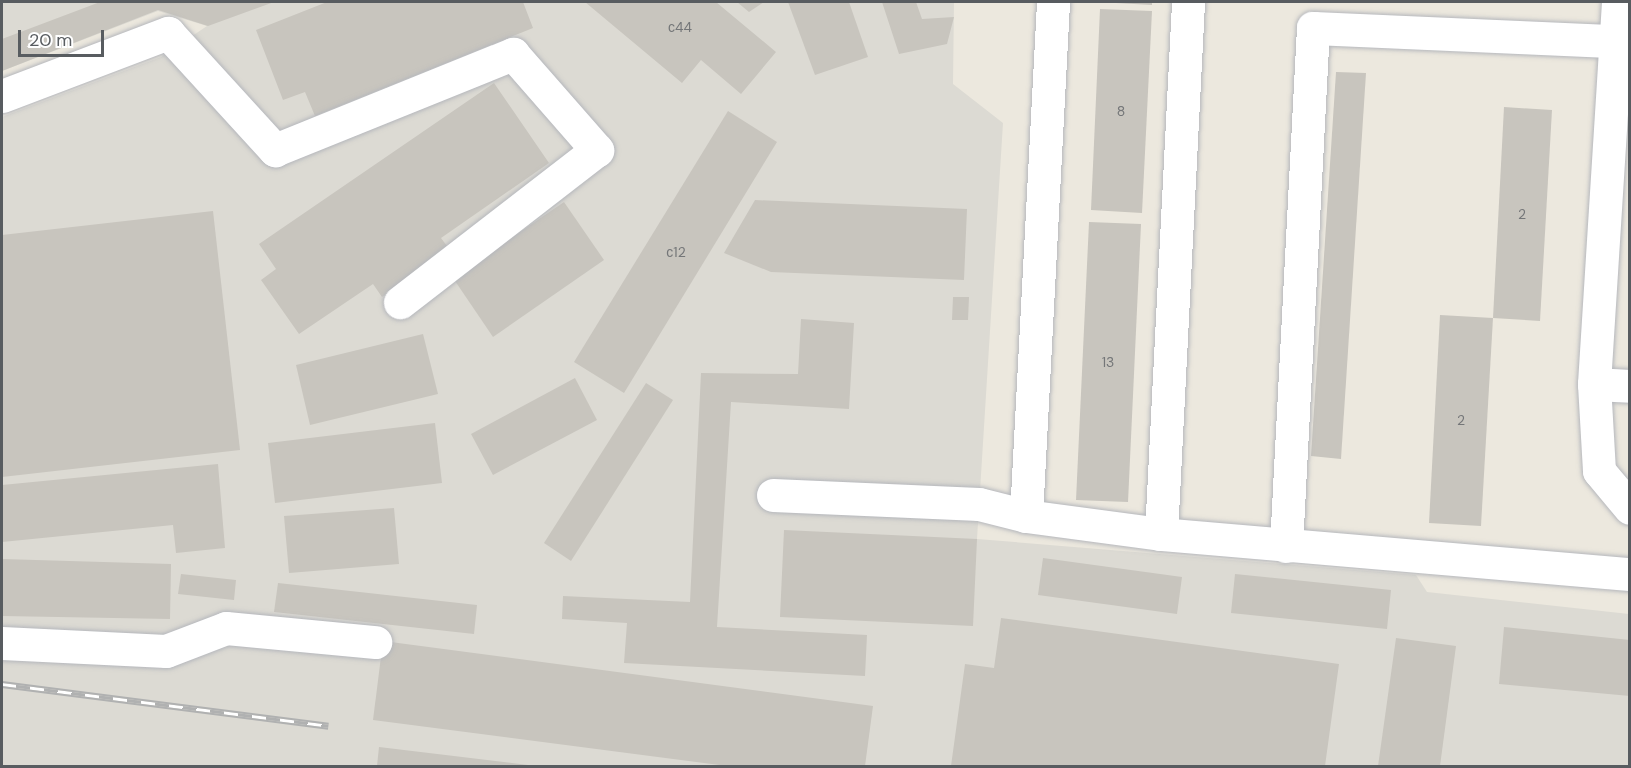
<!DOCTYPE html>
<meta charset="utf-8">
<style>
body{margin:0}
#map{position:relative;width:1631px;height:768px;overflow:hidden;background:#ece8de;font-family:"DM Sans",sans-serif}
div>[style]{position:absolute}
.industrial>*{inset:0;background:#dcdad3}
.building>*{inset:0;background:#c8c5be}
.roads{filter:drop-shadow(0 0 2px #b5b7bc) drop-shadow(0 0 2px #b5b7bc)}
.minor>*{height:33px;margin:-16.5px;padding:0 16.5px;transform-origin:16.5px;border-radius:16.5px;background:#fff}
.rail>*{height:7px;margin-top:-3.5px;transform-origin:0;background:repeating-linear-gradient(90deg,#fff 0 14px,#b0b1b1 0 28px);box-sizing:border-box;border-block:2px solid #b0b1b1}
span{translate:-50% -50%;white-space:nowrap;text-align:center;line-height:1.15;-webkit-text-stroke:4.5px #fff;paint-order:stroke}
.number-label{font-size:14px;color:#747678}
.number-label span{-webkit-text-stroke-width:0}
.frame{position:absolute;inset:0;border:3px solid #585c60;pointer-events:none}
.scale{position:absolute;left:18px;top:30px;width:86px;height:27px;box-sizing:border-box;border:3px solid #585c60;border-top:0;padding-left:8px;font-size:18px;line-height:21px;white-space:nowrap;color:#585c60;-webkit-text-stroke:4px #fff;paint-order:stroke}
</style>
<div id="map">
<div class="industrial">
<div style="clip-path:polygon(2px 2px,954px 2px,953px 84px,1003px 123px,977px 539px,1416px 575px,1427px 592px,1629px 614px,1629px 766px,2px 766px,2px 117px,161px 57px,207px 26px,158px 11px,2px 71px)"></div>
</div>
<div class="building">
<div style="clip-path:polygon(100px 2px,274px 2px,208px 26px,158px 10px,2px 71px,2px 39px)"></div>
<div style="clip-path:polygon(327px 2px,523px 2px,533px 28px,315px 116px,305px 92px,283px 100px,256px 30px)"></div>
<div style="clip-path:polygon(585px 2px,716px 2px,776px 52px,741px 94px,701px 60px,682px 83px)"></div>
<div style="clip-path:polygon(737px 2px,764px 2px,749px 12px)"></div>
<div style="clip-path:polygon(788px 2px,849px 2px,868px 57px,815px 75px)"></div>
<div style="clip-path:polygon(882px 2px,916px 2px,922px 19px,954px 17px,947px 44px,899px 54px)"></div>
<div style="clip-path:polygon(1116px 2px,1152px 2px,1152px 5px,1116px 3px)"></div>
<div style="clip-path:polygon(1100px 9px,1152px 11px,1142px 213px,1091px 210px)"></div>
<div style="clip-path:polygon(1336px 72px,1366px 73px,1341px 459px,1311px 456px)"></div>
<div style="clip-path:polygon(494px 83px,549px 163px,441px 238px,450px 250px,382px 297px,373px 284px,299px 334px,261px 280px,276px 269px,259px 244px)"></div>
<div style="clip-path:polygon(1504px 107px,1552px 110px,1540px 321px,1493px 318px)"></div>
<div style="clip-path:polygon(728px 111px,777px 142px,624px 393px,574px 362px)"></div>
<div style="clip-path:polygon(755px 200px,967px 209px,964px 280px,771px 272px,724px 253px)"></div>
<div style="clip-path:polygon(564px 202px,604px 260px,493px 337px,453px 278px)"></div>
<div style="clip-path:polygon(213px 211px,240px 450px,2px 477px,2px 235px)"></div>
<div style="clip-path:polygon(1089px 222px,1141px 224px,1128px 502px,1076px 500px)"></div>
<div style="clip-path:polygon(953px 297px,969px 297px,968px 320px,952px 320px)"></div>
<div style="clip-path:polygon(1440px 315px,1493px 318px,1481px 526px,1429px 523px)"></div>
<div style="clip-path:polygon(801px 319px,854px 323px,849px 409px,731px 402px,717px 627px,867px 635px,865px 676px,624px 663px,627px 623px,562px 619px,563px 596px,690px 602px,701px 373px,798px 374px)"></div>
<div style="clip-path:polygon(423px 334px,438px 394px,310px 425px,296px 365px)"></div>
<div style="clip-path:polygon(575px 378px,597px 420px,493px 475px,471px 434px)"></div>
<div style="clip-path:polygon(646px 383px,673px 400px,571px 561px,544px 543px)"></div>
<div style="clip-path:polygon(435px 423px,442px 483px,275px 503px,268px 443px)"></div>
<div style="clip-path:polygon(218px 464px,225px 548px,176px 553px,173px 525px,2px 542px,2px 485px)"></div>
<div style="clip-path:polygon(394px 508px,399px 564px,289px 573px,284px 516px)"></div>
<div style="clip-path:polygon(784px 530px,977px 539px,973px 626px,780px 617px)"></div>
<div style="clip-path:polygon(1043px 558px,1182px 577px,1177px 614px,1038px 595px)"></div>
<div style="clip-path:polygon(2px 559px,171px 564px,170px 619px,2px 616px)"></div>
<div style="clip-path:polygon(181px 574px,236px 580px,234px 600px,178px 594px)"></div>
<div style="clip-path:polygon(1235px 574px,1391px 590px,1387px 629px,1231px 613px)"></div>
<div style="clip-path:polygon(278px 583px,477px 605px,474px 634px,274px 612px)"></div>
<div style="clip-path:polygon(1001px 618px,1339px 664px,1325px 766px,951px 766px,965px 664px,994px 668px)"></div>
<div style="clip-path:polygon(1504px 627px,1630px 640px,1630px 696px,1499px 684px)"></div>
<div style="clip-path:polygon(1396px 638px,1456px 646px,1440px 766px,1378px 766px)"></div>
<div style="clip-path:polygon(383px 641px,873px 706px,865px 766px,727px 766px,373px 720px)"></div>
<div style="clip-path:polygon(379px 747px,528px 765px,528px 766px,377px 766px)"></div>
</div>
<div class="roads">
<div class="minor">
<div style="left:1618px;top:2px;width:383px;rotate:93.6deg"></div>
<div style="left:1594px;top:384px;width:87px;rotate:86.7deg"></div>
<div style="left:1599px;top:471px;width:48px;rotate:50deg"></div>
<div style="left:2px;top:96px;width:178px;rotate:-20.8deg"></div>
<div style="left:168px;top:33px;width:159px;rotate:47.6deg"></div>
<div style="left:275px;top:150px;width:257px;rotate:-22deg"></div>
<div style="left:513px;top:54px;width:128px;rotate:48.8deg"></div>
<div style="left:597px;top:150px;width:249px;rotate:142.3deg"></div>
<div style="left:1594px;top:384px;width:36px;rotate:3deg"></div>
<div style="left:773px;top:495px;width:206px;rotate:2.5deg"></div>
<div style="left:979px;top:504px;width:49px;rotate:14.3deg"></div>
<div style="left:1026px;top:516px;width:136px;rotate:7.6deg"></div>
<div style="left:1161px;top:534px;width:471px;rotate:4.9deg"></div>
<div style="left:1026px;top:516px;width:515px;rotate:-86.99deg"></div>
<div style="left:1161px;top:534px;width:533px;rotate:-87.09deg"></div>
<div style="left:1286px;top:546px;width:519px;rotate:-87.02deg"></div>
<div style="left:1313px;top:28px;width:303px;rotate:2.5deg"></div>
<div style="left:2px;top:643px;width:164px;rotate:2.8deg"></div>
<div style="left:166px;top:651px;width:64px;rotate:-21deg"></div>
<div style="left:226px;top:628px;width:150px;rotate:5.4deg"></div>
</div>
</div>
<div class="rail">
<div style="left:2px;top:684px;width:329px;rotate:7.3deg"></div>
</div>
<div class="number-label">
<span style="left:680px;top:27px">с44</span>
<span style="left:1121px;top:111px">8</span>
<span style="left:1522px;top:214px">2</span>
<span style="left:676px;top:252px">с12</span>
<span style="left:1108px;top:362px">13</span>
<span style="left:1461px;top:420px">2</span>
</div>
<div class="frame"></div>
<div class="scale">20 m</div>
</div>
